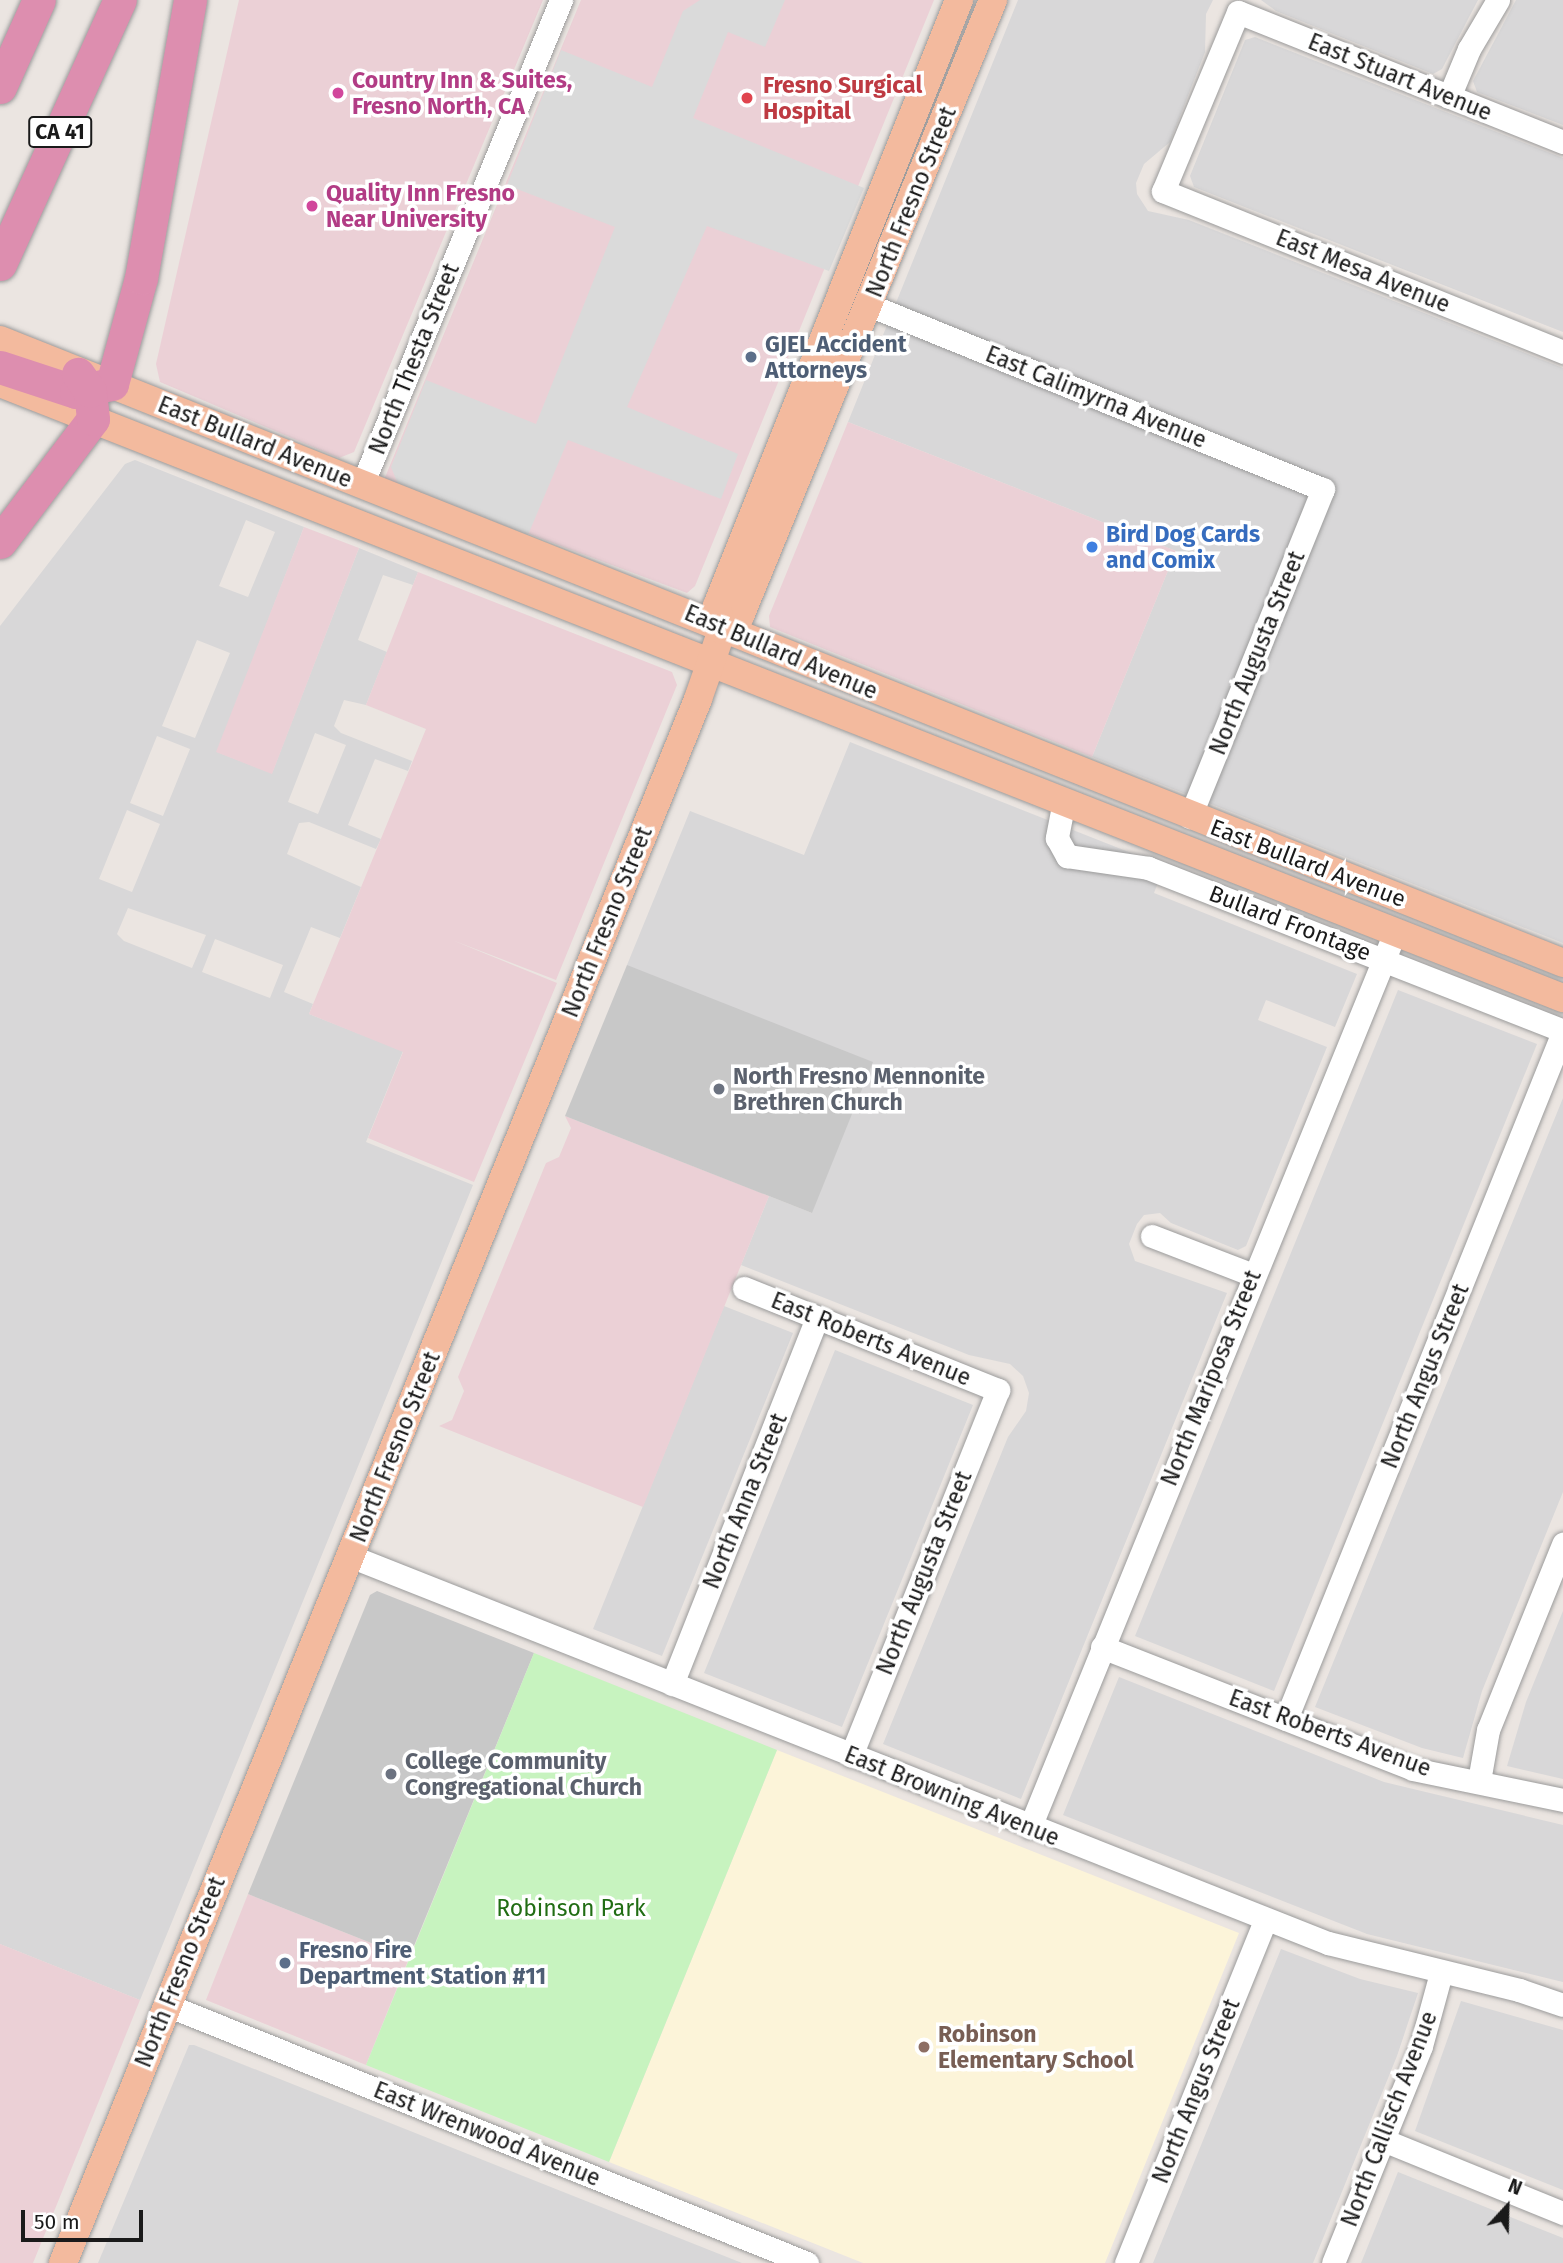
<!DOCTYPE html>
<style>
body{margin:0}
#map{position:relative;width:1563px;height:2263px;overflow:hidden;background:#ebe5e1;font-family:"Fira Sans",sans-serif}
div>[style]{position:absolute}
.residential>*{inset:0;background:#d8d7d8}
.commercial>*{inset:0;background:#ebd0d6}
.education>*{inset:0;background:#fcf4d9}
.religious>*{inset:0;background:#c8c8c8}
.park>*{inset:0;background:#c7f3bf}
.parking>*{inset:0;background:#dadada}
.roads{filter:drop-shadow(0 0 2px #9b9b9b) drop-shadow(0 0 2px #9b9b9b)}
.minor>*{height:23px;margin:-11.5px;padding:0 11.5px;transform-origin:11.5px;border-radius:11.5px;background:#fff}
.major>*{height:28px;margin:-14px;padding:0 14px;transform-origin:14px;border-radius:14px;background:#f3ba9e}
.highway>*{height:33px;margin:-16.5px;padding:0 16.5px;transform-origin:16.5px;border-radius:16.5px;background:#dd8eaf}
.dots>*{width:19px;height:19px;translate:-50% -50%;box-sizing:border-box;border:4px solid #fff;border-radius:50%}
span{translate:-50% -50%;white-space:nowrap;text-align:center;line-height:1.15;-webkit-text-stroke:7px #fff;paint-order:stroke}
.shield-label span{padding:2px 5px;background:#fff;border:2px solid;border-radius:5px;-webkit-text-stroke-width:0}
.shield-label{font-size:21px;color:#1a1a1a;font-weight:700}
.street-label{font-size:23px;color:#1a1a1a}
.hotel-label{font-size:23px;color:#b23c85;font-weight:700}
.left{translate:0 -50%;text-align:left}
.health-label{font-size:23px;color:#be3a42;font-weight:700}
.service-label{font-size:23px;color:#4e5e75;font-weight:700}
.shop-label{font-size:23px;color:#366cbe;font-weight:700}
.worship-label{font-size:23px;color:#5b616d;font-weight:700}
.park-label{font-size:23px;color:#216d14}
.education-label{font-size:23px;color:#785e54;font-weight:700}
.north{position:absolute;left:1472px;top:2172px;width:70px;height:70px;-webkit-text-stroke:5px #fff;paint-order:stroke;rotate:22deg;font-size:19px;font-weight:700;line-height:28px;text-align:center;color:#1a1a1a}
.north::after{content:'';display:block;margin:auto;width:24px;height:32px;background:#1a1a1a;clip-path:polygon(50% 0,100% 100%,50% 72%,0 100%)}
.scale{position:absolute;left:21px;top:2210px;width:122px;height:32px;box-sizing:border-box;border:4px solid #1a1a1a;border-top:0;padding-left:9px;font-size:21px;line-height:24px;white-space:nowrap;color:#1a1a1a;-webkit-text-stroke:5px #fff;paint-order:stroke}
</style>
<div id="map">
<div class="residential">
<div style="clip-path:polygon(1018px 0,1213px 0,1206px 14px,1205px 52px,1170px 142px,1144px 164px,1136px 183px,1137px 194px,1148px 211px,1189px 220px,1563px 368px,1563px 943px,1092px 757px,1176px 551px,848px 422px)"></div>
<div style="clip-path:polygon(1261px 0,1478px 0,1442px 69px,1433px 74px,1276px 11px)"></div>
<div style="clip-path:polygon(1516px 0,1563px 0,1563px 125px,1477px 92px,1473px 81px)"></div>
<div style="clip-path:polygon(1255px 37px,1563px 158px,1563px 332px,1194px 187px,1190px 176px,1245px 40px)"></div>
<div style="clip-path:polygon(evenodd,135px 460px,304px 527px,217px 752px,272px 773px,359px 548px,418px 572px,413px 585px,383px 575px,358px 640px,387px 652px,366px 705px,344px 700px,334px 726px,341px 733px,412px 761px,408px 771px,375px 759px,348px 825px,381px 839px,376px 849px,309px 822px,299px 823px,287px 854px,361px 887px,340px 938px,311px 927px,284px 992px,313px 1004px,309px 1014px,403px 1051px,366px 1142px,473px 1185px,140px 2000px,0 1944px,0 626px,125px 464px,135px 460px,246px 520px,275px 532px,248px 597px,219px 586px,246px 520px,135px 460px,197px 640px,230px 653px,195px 738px,162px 726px,197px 640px,135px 460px,315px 733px,346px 745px,318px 814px,288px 802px,315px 733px,135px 460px,157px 736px,190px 749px,163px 816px,130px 803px,157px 736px,135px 460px,127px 810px,160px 824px,132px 892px,99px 879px,127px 810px,135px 460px,128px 908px,206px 935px,192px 968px,124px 941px,117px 934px,128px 908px,135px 460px,215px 939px,283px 965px,270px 998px,202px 972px,215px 939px)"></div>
<div style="clip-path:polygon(850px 742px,1164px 866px,1154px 893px,1357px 974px,1335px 1027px,1266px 1000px,1258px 1020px,1327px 1047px,1246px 1246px,1238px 1250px,1171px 1223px,1160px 1213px,1144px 1215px,1137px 1224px,1129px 1244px,1135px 1261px,1227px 1293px,1021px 1799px,883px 1744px,1008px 1437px,1026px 1411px,1029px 1393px,1023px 1376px,1010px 1364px,969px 1355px,741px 1265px,769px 1196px,812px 1213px,627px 965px,690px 811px,804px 855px)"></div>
<div style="clip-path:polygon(1398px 990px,1537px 1044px,1274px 1691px,1135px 1636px)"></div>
<div style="clip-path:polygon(1563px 1098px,1563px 1492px,1482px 1691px,1463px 1758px,1422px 1748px,1315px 1707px)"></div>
<div style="clip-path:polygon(724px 1306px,793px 1333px,662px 1656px,593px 1629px)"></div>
<div style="clip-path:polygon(835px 1350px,973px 1405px,842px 1727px,704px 1673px)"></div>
<div style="clip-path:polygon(1563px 1611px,1563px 1779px,1507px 1766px,1526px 1702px)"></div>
<div style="clip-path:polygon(1119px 1677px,1384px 1782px,1563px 1825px,1563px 1982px,1367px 1934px,1063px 1815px)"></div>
<div style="clip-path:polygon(1281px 1949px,1360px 1979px,1418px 1993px,1397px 2056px,1324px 2236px,1313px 2263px,1153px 2263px)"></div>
<div style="clip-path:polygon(1461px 2001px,1563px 2030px,1563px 2190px,1415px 2131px)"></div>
<div style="clip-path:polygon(189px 2045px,194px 2045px,742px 2263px,98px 2263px)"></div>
<div style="clip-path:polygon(1398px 2172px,1563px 2238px,1563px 2263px,1361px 2263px)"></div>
</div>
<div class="commercial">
<div style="clip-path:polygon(239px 0,543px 0,354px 452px,339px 458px,160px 382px,156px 364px)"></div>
<div style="clip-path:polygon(581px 0,934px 0,695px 586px,687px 593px,384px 480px)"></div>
<div style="clip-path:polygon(848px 422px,1176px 551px,1092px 757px,770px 627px,769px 616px)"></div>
<div style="clip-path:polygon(304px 527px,359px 548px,272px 774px,216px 752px)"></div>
<div style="clip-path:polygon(418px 572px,672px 672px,677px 685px,556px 980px,452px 940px,557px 983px,474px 1182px,368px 1138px,403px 1052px,309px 1014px,426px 729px,366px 705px)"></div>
<div style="clip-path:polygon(565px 1116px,769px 1196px,643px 1507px,439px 1426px,452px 1420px,464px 1391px,458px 1377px,546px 1163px,559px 1157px,571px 1128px)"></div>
<div style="clip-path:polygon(248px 1894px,409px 1958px,366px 2065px,206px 2000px)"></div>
<div style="clip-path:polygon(0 1944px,140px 2000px,33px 2263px,0 2263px)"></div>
</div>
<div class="education">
<div style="clip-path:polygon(777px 1750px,1239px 1933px,1105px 2263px,863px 2263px,609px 2162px)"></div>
</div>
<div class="religious">
<div style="clip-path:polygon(627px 965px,873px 1062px,812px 1213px,565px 1116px)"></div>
<div style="clip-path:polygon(377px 1591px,534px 1653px,409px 1958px,248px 1894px,370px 1595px)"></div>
</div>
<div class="park">
<div style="clip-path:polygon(534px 1653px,777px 1750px,609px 2162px,366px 2065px)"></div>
</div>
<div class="parking">
<div style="clip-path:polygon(700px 0,785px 0,765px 47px,728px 32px,693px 118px,864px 188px,829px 271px,707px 226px,627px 407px,738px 454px,721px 499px,568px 440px,528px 535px,398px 484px,391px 467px,426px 380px,536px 424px,615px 227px,507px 185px,561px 50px,652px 87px,683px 11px)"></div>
</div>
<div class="roads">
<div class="minor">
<div style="left:1449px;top:97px;width:52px;rotate:-67.4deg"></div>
<div style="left:1469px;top:49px;width:57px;rotate:-59.4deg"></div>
<div style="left:1563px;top:142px;width:350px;rotate:-158.2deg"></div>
<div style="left:1238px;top:12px;width:194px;rotate:112.7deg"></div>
<div style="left:1163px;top:191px;width:431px;rotate:21.9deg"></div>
<div style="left:869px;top:305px;width:490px;rotate:22.1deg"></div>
<div style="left:1323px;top:489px;width:354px;rotate:112.1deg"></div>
<div style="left:362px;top:485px;width:524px;rotate:-67.69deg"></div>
<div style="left:1064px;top:801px;width:38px;rotate:101deg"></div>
<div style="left:1057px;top:838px;width:21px;rotate:61deg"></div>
<div style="left:1067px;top:856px;width:82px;rotate:8.4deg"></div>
<div style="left:1148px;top:868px;width:446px;rotate:21.4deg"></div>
<div style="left:1152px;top:1236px;width:108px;rotate:21.1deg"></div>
<div style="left:744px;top:1288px;width:274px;rotate:21.9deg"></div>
<div style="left:998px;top:1390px;width:394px;rotate:111.9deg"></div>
<div style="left:350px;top:1556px;width:1052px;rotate:21.59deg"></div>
<div style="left:1328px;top:1943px;width:197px;rotate:13.8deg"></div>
<div style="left:1519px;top:1990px;width:46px;rotate:18.8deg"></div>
<div style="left:1102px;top:1647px;width:334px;rotate:21.4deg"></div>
<div style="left:1413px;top:1769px;width:153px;rotate:11.7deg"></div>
<div style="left:672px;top:1684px;width:394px;rotate:-68.4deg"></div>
<div style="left:1286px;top:1719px;width:741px;rotate:-68.04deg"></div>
<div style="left:1479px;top:1781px;width:52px;rotate:-80deg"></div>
<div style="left:1488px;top:1730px;width:201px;rotate:-68deg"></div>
<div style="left:1030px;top:1827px;width:967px;rotate:-67.81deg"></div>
<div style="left:167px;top:2005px;width:690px;rotate:21.96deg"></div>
<div style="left:1383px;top:2140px;width:194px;rotate:22.1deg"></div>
<div style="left:1126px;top:2263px;width:371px;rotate:-67.9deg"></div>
<div style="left:1333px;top:2263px;width:234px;rotate:-67.9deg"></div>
<div style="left:1421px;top:2046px;width:76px;rotate:-74.7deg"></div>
</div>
<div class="major">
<div style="left:0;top:340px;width:1683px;rotate:21.73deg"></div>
<div style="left:0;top:383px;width:1680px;rotate:21.48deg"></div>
<div style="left:722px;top:630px;width:23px;rotate:-38deg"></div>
<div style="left:740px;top:616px;width:666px;rotate:-67.67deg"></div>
<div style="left:63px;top:2263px;width:1688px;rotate:-67.9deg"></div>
<div style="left:698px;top:699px;width:73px;rotate:-70.8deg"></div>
<div style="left:722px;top:630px;width:25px;rotate:-102deg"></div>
<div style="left:717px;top:606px;width:653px;rotate:-68.23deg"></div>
</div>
<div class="highway">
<div style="left:0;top:87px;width:95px;rotate:-65.9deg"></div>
<div style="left:0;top:264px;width:290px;rotate:-65.6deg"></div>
<div style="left:0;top:367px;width:80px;rotate:18.2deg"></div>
<div style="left:76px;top:392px;width:37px;rotate:-13deg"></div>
<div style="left:112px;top:384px;width:110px;rotate:-74.7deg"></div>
<div style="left:141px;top:278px;width:282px;rotate:-80deg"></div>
<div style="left:0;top:542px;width:154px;rotate:-52.9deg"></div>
<div style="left:93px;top:419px;width:28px;rotate:-96deg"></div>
<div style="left:90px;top:391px;width:21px;rotate:-125deg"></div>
</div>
</div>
<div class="dots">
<div style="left:338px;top:93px;background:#d1479c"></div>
<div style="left:747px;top:98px;background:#e0444e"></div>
<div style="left:312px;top:206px;background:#d1479c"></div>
<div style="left:751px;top:357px;background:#5c6f8a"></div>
<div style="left:1092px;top:547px;background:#3f7fe0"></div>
<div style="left:719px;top:1089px;background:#6b7280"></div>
<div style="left:391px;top:1774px;background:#6b7280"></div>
<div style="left:285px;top:1963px;background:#5c6f8a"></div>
<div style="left:924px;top:2047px;background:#8d6e63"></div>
</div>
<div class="shield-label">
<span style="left:60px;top:132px">CA 41</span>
</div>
<div class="street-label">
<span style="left:1400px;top:77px;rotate:22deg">East Stuart Avenue</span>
<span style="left:911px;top:202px;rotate:-68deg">North Fresno Street</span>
<span style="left:1363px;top:271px;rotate:22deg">East Mesa Avenue</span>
<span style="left:414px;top:359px;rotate:-68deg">North Thesta Street</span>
<span style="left:1096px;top:397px;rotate:22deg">East Calimyrna Avenue</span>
<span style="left:255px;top:442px;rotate:22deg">East Bullard Avenue</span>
<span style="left:781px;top:652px;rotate:23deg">East Bullard Avenue</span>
<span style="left:1257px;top:653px;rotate:-68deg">North Augusta Street</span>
<span style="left:1308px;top:863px;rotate:21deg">East Bullard Avenue</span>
<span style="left:607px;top:922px;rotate:-68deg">North Fresno Street</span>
<span style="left:1290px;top:923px;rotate:21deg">Bullard Frontage</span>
<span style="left:871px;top:1339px;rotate:22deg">East Roberts Avenue</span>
<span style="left:1425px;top:1376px;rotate:-68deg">North Angus Street</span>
<span style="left:1211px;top:1378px;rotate:-68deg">North Mariposa Street</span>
<span style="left:395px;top:1447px;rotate:-68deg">North Fresno Street</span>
<span style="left:745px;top:1501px;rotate:-68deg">North Anna Street</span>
<span style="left:924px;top:1573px;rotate:-68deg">North Augusta Street</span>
<span style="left:1330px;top:1733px;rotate:20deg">East Roberts Avenue</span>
<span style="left:952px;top:1796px;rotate:22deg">East Browning Avenue</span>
<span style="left:180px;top:1972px;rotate:-68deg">North Fresno Street</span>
<span style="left:1196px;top:2091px;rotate:-68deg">North Angus Street</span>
<span style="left:1389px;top:2119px;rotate:-69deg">North Callisch Avenue</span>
<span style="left:487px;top:2134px;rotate:22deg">East Wrenwood Avenue</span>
</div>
<div class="hotel-label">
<span class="left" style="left:352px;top:93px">Country Inn &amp; Suites,<br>Fresno North, CA</span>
<span class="left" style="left:326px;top:206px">Quality Inn Fresno<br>Near University</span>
</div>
<div class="health-label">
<span class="left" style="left:763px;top:98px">Fresno Surgical<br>Hospital</span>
</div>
<div class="service-label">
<span class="left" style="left:765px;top:357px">GJEL Accident<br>Attorneys</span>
<span class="left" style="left:299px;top:1963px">Fresno Fire<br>Department Station #11</span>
</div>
<div class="shop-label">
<span class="left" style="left:1106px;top:547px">Bird Dog Cards<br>and Comix</span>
</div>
<div class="worship-label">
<span class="left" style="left:733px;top:1089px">North Fresno Mennonite<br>Brethren Church</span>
<span class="left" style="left:405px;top:1774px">College Community<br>Congregational Church</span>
</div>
<div class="park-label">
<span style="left:571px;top:1908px">Robinson Park</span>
</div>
<div class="education-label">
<span class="left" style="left:938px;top:2047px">Robinson<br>Elementary School</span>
</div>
<div class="north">N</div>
<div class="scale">50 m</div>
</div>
